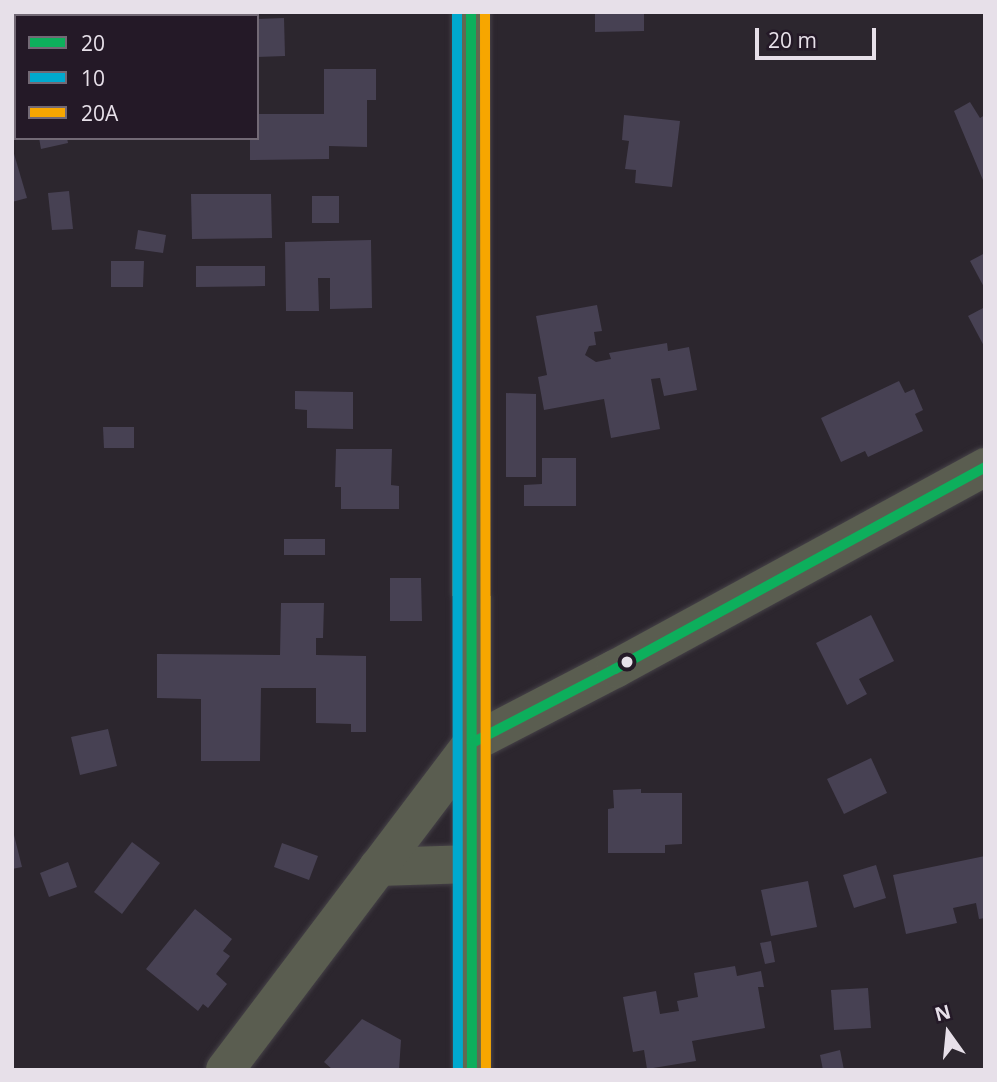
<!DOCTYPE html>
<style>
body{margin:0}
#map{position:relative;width:997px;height:1082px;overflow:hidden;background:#2c262e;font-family:"Open Sans",sans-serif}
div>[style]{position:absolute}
.building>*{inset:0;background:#474153}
.roads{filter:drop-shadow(0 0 2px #454147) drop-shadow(0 0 2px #454147)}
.minor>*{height:38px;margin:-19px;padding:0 19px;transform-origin:19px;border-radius:19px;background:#5a5d50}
.major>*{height:38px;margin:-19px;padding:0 19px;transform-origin:19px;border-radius:19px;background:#636750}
.bus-1>*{height:10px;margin:-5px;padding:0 5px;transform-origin:5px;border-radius:5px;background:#0daf5c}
.bus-2>*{height:10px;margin:-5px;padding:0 5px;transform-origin:5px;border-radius:5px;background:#00a9ce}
.bus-3>*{height:10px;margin:-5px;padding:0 5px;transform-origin:5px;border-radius:5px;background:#f7a600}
.dots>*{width:19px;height:19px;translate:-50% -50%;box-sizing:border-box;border:4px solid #241927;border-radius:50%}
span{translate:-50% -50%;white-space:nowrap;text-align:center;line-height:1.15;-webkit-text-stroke:5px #241927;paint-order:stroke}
.frame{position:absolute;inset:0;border:14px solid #e7e0e9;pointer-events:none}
.legend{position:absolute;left:14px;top:14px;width:245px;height:126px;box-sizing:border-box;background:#241927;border:2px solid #726975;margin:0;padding:9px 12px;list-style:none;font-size:21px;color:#e7e0e9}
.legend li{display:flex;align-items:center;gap:14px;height:35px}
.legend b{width:35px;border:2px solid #726975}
.north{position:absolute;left:913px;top:998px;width:70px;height:70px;-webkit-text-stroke:5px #241927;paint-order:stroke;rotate:345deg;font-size:19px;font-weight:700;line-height:28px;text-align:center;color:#e7e0e9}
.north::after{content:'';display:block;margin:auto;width:24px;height:32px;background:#e7e0e9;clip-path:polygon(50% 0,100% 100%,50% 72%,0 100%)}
.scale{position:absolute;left:755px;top:28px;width:121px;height:32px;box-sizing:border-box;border:4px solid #e7e0e9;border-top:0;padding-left:9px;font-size:21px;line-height:24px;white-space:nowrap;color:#e7e0e9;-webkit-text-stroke:5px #241927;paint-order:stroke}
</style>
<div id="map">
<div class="building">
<div style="clip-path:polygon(595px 12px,644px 12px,644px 31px,595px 32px)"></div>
<div style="clip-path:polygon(284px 18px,285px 56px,257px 57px,257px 19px)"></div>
<div style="clip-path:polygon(324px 69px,376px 69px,376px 100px,367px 100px,367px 147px,329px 146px,329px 159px,250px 160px,250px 138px,257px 138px,257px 114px,324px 114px)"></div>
<div style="clip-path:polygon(970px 102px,980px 118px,985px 115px,985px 185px,954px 111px)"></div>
<div style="clip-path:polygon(624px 115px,680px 121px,672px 187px,635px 183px,636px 170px,625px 169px,629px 141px,622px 140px)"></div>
<div style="clip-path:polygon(39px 138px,67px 138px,68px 143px,41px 149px)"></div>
<div style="clip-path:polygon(12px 147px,27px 198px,12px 202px)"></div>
<div style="clip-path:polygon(69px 191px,73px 229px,52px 230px,48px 193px)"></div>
<div style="clip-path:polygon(191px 194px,271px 194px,272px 238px,192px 239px)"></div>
<div style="clip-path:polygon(312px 196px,339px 196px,339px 223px,312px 223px)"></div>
<div style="clip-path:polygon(138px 230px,166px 235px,163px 253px,135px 249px)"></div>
<div style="clip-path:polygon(371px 240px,372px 308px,330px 309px,330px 278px,318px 278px,319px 311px,286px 311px,285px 242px)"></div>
<div style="clip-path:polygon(985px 253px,985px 289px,970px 261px)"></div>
<div style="clip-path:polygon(111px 261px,144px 261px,143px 287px,111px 287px)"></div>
<div style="clip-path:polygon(196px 266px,265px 266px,265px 286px,196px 287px)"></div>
<div style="clip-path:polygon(597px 305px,602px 331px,594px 332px,596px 345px,589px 346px,585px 355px,596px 362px,611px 359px,609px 353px,667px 343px,668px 351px,689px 347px,697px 390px,664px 396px,660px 378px,651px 379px,660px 429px,611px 438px,604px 399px,544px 410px,538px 377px,547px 375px,536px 316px)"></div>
<div style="clip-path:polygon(985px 307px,985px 348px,968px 316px)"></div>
<div style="clip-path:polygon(899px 381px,905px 393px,914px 389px,923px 410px,915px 414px,923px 431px,868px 457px,865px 451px,841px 462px,821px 418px)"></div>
<div style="clip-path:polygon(295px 391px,353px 392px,353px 429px,307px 428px,307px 410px,295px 409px)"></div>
<div style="clip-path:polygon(506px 393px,536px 394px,536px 477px,506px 477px)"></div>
<div style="clip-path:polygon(103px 427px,134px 427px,134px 448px,104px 448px)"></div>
<div style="clip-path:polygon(336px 449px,392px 449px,391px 485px,399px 486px,399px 509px,341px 509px,341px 487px,335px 487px)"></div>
<div style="clip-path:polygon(542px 458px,576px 458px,576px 506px,524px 506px,524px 485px,542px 484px)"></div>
<div style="clip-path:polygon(284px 539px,325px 539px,325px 555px,284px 555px)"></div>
<div style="clip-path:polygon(390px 578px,421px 578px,422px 621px,390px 621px)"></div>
<div style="clip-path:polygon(281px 603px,324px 603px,323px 638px,316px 638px,316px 655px,366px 656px,366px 732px,351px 732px,351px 724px,316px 723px,316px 688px,261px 688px,260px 761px,201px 761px,201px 699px,157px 698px,157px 654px,280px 655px)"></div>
<div style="clip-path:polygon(871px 615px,894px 661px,859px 679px,867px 694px,847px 705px,816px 643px)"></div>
<div style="clip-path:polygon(108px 729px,117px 766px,80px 775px,71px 737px)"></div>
<div style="clip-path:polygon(871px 758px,887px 793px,844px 814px,827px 779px)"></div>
<div style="clip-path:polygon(641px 789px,641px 793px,682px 793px,682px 844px,665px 845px,665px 853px,608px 853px,608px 809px,614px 808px,613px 790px)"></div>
<div style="clip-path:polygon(12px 827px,22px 867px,12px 869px)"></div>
<div style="clip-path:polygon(132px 842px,160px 863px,122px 914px,94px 892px)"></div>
<div style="clip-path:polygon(282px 843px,318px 856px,309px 880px,274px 867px)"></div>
<div style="clip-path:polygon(985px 856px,985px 918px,979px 919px,976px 903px,953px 908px,957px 923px,906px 934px,893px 875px)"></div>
<div style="clip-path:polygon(68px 862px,77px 887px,49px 897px,40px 873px)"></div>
<div style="clip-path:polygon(876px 865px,886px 898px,854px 908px,843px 875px)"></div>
<div style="clip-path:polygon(808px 881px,817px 927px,771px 936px,761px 890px)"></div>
<div style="clip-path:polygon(195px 909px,232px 939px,223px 951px,230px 956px,216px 974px,227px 984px,208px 1008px,203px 1004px,198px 1011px,146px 969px)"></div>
<div style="clip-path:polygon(771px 941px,775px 962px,765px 964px,760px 943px)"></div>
<div style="clip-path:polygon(735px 966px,737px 976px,761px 971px,764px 987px,758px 987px,765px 1028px,692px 1041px,696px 1061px,647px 1069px,644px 1050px,633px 1052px,623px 997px,656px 991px,660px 1014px,679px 1011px,677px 1001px,698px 997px,694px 973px)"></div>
<div style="clip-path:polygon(868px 988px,871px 1028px,834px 1030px,831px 990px)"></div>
<div style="clip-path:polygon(362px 1019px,401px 1040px,399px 1070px,333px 1070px,324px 1062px)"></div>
<div style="clip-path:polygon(840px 1050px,844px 1070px,823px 1070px,820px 1055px)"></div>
</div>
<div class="roads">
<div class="minor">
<div style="left:378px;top:867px;width:94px;rotate:-1.8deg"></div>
<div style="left:225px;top:1070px;width:410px;rotate:-52.9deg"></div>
<div style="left:472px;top:743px;width:161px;rotate:-27.4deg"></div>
<div style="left:615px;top:669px;width:422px;rotate:-28.6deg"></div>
</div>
<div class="major">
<div style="left:471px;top:12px;width:1058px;rotate:89.95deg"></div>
</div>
</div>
<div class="bus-1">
<div style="left:471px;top:12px;width:1058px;rotate:89.95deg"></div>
<div style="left:472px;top:743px;width:161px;rotate:-27.4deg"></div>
<div style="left:615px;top:669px;width:422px;rotate:-28.6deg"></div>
</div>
<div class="bus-2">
<div style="left:457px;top:12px;width:1058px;rotate:89.95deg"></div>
</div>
<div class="bus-3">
<div style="left:485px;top:12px;width:1058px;rotate:89.95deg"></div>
</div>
<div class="dots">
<div style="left:627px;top:662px;background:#e7e0e9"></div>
</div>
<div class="frame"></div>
<ul class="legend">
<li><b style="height:9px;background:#0daf5c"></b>20</li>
<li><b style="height:9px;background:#00a9ce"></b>10</li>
<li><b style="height:9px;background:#f7a600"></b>20A</li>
</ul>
<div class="north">N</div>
<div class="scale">20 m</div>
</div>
